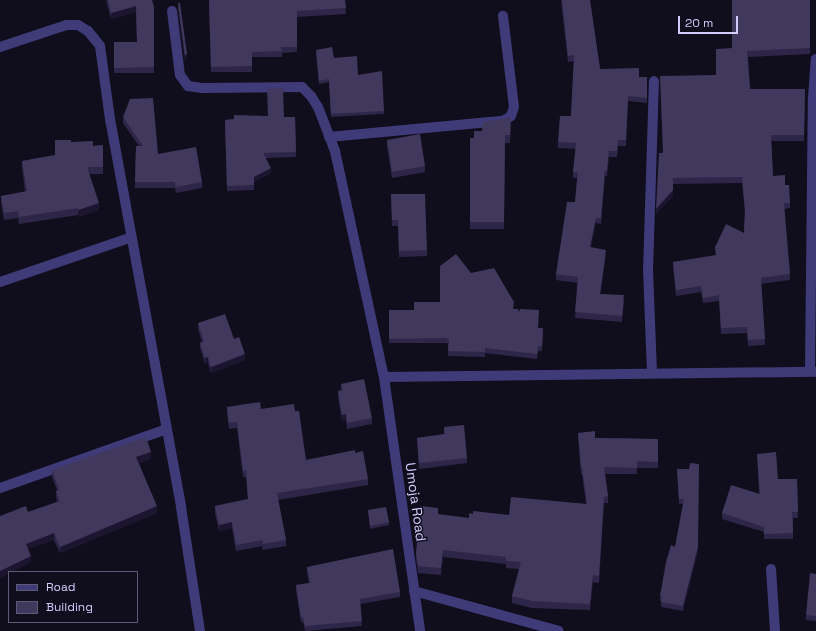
<!DOCTYPE html>
<style>
body{margin:0}
#map{position:relative;width:816px;height:631px;overflow:hidden;background:#100d1d;font-family:"Space Grotesk",sans-serif}
div>[style]{position:absolute}
.minor>*{height:10px;margin:-5px;padding:0 5px;transform-origin:5px;border-radius:5px;background:#3f3b79}
.wall>*{inset:0;background:#2e2649}
.shaded-wall>*{inset:0;background:#1b1530}
.building>*{inset:0;background:#40385d}
span{translate:-50% -50%;white-space:nowrap;text-align:center;line-height:1.15;-webkit-text-stroke:3px #100d1d;paint-order:stroke}
.street-label{font-size:14px;color:#d2ccfc}
.legend{position:absolute;left:8px;top:571px;width:130px;height:52px;box-sizing:border-box;background:#100d1d;border:1px solid #5e5976;margin:0;padding:5px 7px;list-style:none;font-size:12px;color:#d2ccfc}
.legend li{display:flex;align-items:center;gap:8px;height:20px}
.legend b{width:20px;border:1px solid #5e5976}
.scale{position:absolute;left:678px;top:16px;width:60px;height:18px;box-sizing:border-box;border:2px solid #d2ccfc;border-top:0;padding-left:5px;font-size:12px;line-height:14px;white-space:nowrap;color:#d2ccfc;-webkit-text-stroke:3px #100d1d;paint-order:stroke}
</style>
<div id="map">
<div class="minor">
<div style="left:172px;top:11px;width:64px;rotate:82.9deg"></div>
<div style="left:180px;top:75px;width:14px;rotate:54deg"></div>
<div style="left:188px;top:86px;width:14px;rotate:8deg"></div>
<div style="left:202px;top:88px;width:100px;rotate:-0.6deg"></div>
<div style="left:302px;top:87px;width:13px;rotate:45deg"></div>
<div style="left:311px;top:96px;width:13px;rotate:58deg"></div>
<div style="left:318px;top:107px;width:47px;rotate:68.9deg"></div>
<div style="left:335px;top:151px;width:231px;rotate:77.8deg"></div>
<div style="left:384px;top:377px;width:257px;rotate:81.9deg"></div>
<div style="left:0;top:47px;width:70px;rotate:-18.4deg"></div>
<div style="left:66px;top:25px;width:12px"></div>
<div style="left:78px;top:25px;width:12px;rotate:31deg"></div>
<div style="left:88px;top:31px;width:19px;rotate:51deg"></div>
<div style="left:100px;top:46px;width:74px;rotate:82.2deg"></div>
<div style="left:110px;top:119px;width:394px;rotate:79.6deg"></div>
<div style="left:181px;top:507px;width:125px;rotate:81.3deg"></div>
<div style="left:329px;top:137px;width:175px;rotate:-5.3deg"></div>
<div style="left:503px;top:121px;width:9px;rotate:-32deg"></div>
<div style="left:511px;top:116px;width:9px;rotate:-72deg"></div>
<div style="left:514px;top:107px;width:92px;rotate:-96.9deg"></div>
<div style="left:0;top:282px;width:139px;rotate:-18.8deg"></div>
<div style="left:810px;top:371px;width:273px;rotate:-89.4deg"></div>
<div style="left:813px;top:98px;width:39px;rotate:-86deg"></div>
<div style="left:652px;top:373px;width:102px;rotate:-92.2deg"></div>
<div style="left:648px;top:271px;width:190px;rotate:-88.2deg"></div>
<div style="left:384px;top:377px;width:432px;rotate:-0.7deg"></div>
<div style="left:0;top:488px;width:177px;rotate:-19.5deg"></div>
<div style="left:771px;top:569px;width:62px;rotate:86.3deg"></div>
<div style="left:414px;top:591px;width:150px;rotate:15.4deg"></div>
</div>
<div class="wall">
<div style="clip-path:polygon(106px 0,152px 0,154px 7px,154px 73px,114px 73px,114px 42px,137px 42px,136px 12px,111px 19px)"></div>
<div style="clip-path:polygon(209px 0,345px 0,346px 14px,297px 17px,297px 52px,282px 53px,282px 57px,252px 57px,252px 72px,211px 72px)"></div>
<div style="clip-path:polygon(561px 0,590px 0,600px 69px,639px 77px,647px 77px,647px 103px,628px 101px,626px 146px,618px 146px,617px 157px,609px 157px,607px 176px,605px 176px,601px 224px,596px 223px,591px 247px,606px 255px,600px 294px,624px 301px,622px 322px,575px 318px,578px 283px,556px 280px,556px 274px,575px 202px,577px 178px,573px 178px,573px 172px,576px 149px,558px 148px,558px 142px,571px 116px,574px 61px,568px 62px)"></div>
<div style="clip-path:polygon(810px 0,810px 54px,748px 57px,750px 89px,805px 89px,804px 141px,771px 141px,773px 176px,785px 185px,790px 203px,790px 208px,784px 209px,790px 280px,761px 284px,765px 345px,748px 346px,747px 333px,721px 334px,719px 301px,703px 303px,701px 292px,676px 296px,673px 267px,673px 262px,716px 256px,715px 247px,744px 233px,745px 213px,742px 183px,673px 184px,673px 196px,656px 214px,662px 153px,716px 75px,732px 48px)"></div>
<div style="clip-path:polygon(178px 3px,187px 59px,185px 60px,178px 8px)"></div>
<div style="clip-path:polygon(316px 53px,334px 58px,358px 75px,384px 111px,384px 114px,331px 117px,329px 82px,319px 84px)"></div>
<div style="clip-path:polygon(268px 116px,284px 117px,295px 117px,296px 157px,266px 158px,271px 173px,254px 182px,254px 190px,227px 191px,225px 120px,234px 119px)"></div>
<div style="clip-path:polygon(123px 117px,158px 154px,202px 182px,202px 188px,176px 193px,175px 188px,135px 188px,136px 146px,139px 146px,123px 123px)"></div>
<div style="clip-path:polygon(511px 125px,510px 143px,505px 143px,504px 229px,470px 229px,470px 138px,474px 138px,482px 131px)"></div>
<div style="clip-path:polygon(387px 140px,425px 166px,425px 172px,392px 178px,387px 146px)"></div>
<div style="clip-path:polygon(71px 142px,93px 146px,103px 145px,103px 174px,89px 174px,99px 210px,78px 217px,78px 215px,19px 224px,18px 218px,4px 220px,1px 203px,1px 196px,25px 192px,22px 168px,22px 161px,55px 155px)"></div>
<div style="clip-path:polygon(391px 194px,427px 250px,427px 256px,399px 257px,398px 226px,392px 226px)"></div>
<div style="clip-path:polygon(471px 273px,514px 309px,519px 312px,543px 333px,542px 351px,538px 351px,537px 359px,485px 353px,485px 357px,448px 356px,448px 345px,447px 343px,389px 343px,389px 310px,414px 310px,440px 302px)"></div>
<div style="clip-path:polygon(198px 323px,234px 339px,245px 360px,211px 373px,208px 363px,205px 364px,200px 348px,200px 343px,202px 342px,198px 329px)"></div>
<div style="clip-path:polygon(341px 384px,372px 418px,372px 424px,347px 429px,346px 420px,342px 421px,338px 397px,338px 391px,341px 391px)"></div>
<div style="clip-path:polygon(227px 407px,295px 411px,306px 460px,355px 453px,368px 479px,368px 485px,278px 500px,286px 540px,286px 546px,263px 550px,262px 546px,236px 551px,232px 528px,219px 531px,215px 513px,215px 506px,248px 499px,246px 477px,243px 477px,237px 428px,229px 429px,227px 413px)"></div>
<div style="clip-path:polygon(444px 427px,467px 458px,467px 463px,419px 469px,417px 438px,444px 434px)"></div>
<div style="clip-path:polygon(578px 433px,595px 438px,658px 439px,658px 468px,637px 468px,637px 474px,605px 474px,608px 496px,608px 503px,604px 503px,599px 583px,593px 582px,590px 610px,532px 608px,512px 603px,512px 596px,519px 569px,506px 568px,506px 564px,443px 557px,441px 575px,418px 573px,416px 559px,416px 552px,438px 515px,469px 518px,473px 514px,509px 515px,586px 504px,582px 474px,581px 474px)"></div>
<div style="clip-path:polygon(757px 454px,778px 479px,797px 479px,798px 518px,793px 518px,793px 539px,764px 539px,764px 532px,722px 519px,722px 513px,759px 494px)"></div>
<div style="clip-path:polygon(151px 459px,139px 463px,157px 513px,60px 553px,54px 540px,28px 549px,31px 562px,11px 572px,9px 572px,9px 573px,0 578px,28px 512px,57px 502px,56px 497px,56px 491px,57px 490px,52px 477px,52px 470px)"></div>
<div style="clip-path:polygon(677px 469px,698px 552px,683px 611px,661px 607px,661px 601px,660px 601px,660px 596px,675px 547px,683px 504px,679px 504px)"></div>
<div style="clip-path:polygon(368px 510px,389px 522px,389px 525px,370px 529px)"></div>
<div style="clip-path:polygon(307px 567px,400px 592px,400px 597px,360px 604px,362px 626px,305px 631px,303px 622px,301px 622px,296px 590px,296px 585px,309px 583px,307px 572px)"></div>
<div style="clip-path:polygon(816px 574px,816px 621px,806px 620px,806px 615px)"></div>
</div>
<div class="shaded-wall">
<div style="clip-path:polygon(136px 6px,136px 12px,111px 19px,111px 13px)"></div>
<div style="clip-path:polygon(187px 54px,187px 59px,185px 60px,185px 55px)"></div>
<div style="clip-path:polygon(609px 151px,609px 157px,607px 176px,607px 171px)"></div>
<div style="clip-path:polygon(271px 168px,271px 173px,254px 182px,254px 177px)"></div>
<div style="clip-path:polygon(605px 170px,605px 176px,601px 224px,601px 218px)"></div>
<div style="clip-path:polygon(673px 178px,673px 196px,656px 214px,656px 209px)"></div>
<div style="clip-path:polygon(99px 203px,99px 210px,78px 217px,78px 210px)"></div>
<div style="clip-path:polygon(596px 218px,596px 223px,590px 252px,590px 247px)"></div>
<div style="clip-path:polygon(606px 250px,606px 255px,600px 299px,600px 294px)"></div>
<div style="clip-path:polygon(245px 354px,245px 360px,211px 373px,211px 367px)"></div>
<div style="clip-path:polygon(208px 357px,208px 363px,205px 364px,205px 358px)"></div>
<div style="clip-path:polygon(346px 414px,346px 420px,342px 421px,342px 415px)"></div>
<div style="clip-path:polygon(151px 452px,151px 459px,136px 464px,136px 457px)"></div>
<div style="clip-path:polygon(699px 464px,698px 552px,683px 611px,683px 606px)"></div>
<div style="clip-path:polygon(604px 497px,604px 503px,599px 583px,599px 576px)"></div>
<div style="clip-path:polygon(157px 506px,157px 513px,60px 553px,60px 547px)"></div>
<div style="clip-path:polygon(232px 522px,232px 528px,219px 531px,219px 525px)"></div>
<div style="clip-path:polygon(54px 533px,54px 540px,26px 550px,26px 544px)"></div>
<div style="clip-path:polygon(443px 550px,443px 557px,441px 575px,441px 568px)"></div>
<div style="clip-path:polygon(31px 556px,31px 562px,11px 572px,9px 572px,9px 573px,0 578px,0 571px)"></div>
<div style="clip-path:polygon(593px 575px,593px 582px,590px 610px,590px 604px)"></div>
</div>
<div class="building">
<div style="clip-path:polygon(108px 0,152px 0,154px 7px,154px 67px,114px 68px,114px 42px,137px 42px,136px 6px,111px 13px)"></div>
<div style="clip-path:polygon(209px 0,345px 0,346px 8px,297px 11px,297px 47px,281px 47px,282px 51px,252px 52px,252px 66px,211px 67px)"></div>
<div style="clip-path:polygon(562px 0,590px 0,600px 69px,639px 68px,639px 77px,647px 77px,647px 98px,628px 96px,626px 140px,618px 140px,617px 151px,609px 151px,607px 171px,605px 170px,601px 218px,596px 218px,590px 247px,606px 250px,600px 294px,624px 295px,622px 316px,575px 312px,578px 277px,556px 274px,567px 202px,575px 202px,578px 173px,573px 172px,576px 143px,558px 142px,560px 116px,571px 116px,574px 55px,568px 56px)"></div>
<div style="clip-path:polygon(732px 0,810px 0,810px 48px,747px 51px,750px 89px,805px 89px,804px 135px,771px 135px,773px 176px,785px 175px,785px 185px,789px 185px,790px 203px,784px 203px,790px 274px,761px 278px,765px 339px,748px 340px,747px 327px,721px 328px,719px 295px,703px 298px,701px 286px,676px 290px,673px 262px,716px 255px,715px 247px,726px 224px,744px 233px,745px 209px,742px 177px,673px 178px,673px 190px,656px 209px,659px 153px,663px 153px,660px 76px,716px 75px,716px 49px,732px 48px)"></div>
<div style="clip-path:polygon(178px 3px,180px 3px,187px 54px,185px 55px)"></div>
<div style="clip-path:polygon(332px 47px,334px 58px,357px 56px,358px 75px,382px 71px,384px 111px,331px 114px,329px 79px,319px 81px,316px 50px)"></div>
<div style="clip-path:polygon(283px 88px,284px 117px,295px 117px,296px 152px,263px 153px,271px 168px,254px 177px,254px 185px,227px 186px,225px 120px,234px 119px,234px 115px,268px 116px,267px 89px)"></div>
<div style="clip-path:polygon(153px 98px,158px 154px,196px 147px,202px 182px,176px 187px,175px 182px,135px 182px,136px 146px,143px 146px,123px 117px,130px 99px)"></div>
<div style="clip-path:polygon(511px 117px,510px 135px,505px 135px,504px 222px,470px 222px,470px 138px,474px 138px,474px 131px,482px 131px,483px 122px)"></div>
<div style="clip-path:polygon(420px 134px,425px 166px,392px 172px,387px 140px)"></div>
<div style="clip-path:polygon(55px 140px,71px 140px,71px 142px,93px 141px,93px 146px,103px 145px,103px 167px,87px 167px,99px 203px,78px 210px,78px 208px,19px 217px,18px 211px,4px 213px,1px 196px,27px 191px,22px 161px,55px 155px)"></div>
<div style="clip-path:polygon(391px 194px,425px 194px,427px 250px,399px 251px,398px 220px,392px 220px)"></div>
<div style="clip-path:polygon(456px 254px,471px 273px,494px 268px,514px 302px,513px 309px,518px 309px,519px 312px,520px 309px,539px 310px,538px 328px,543px 328px,542px 346px,538px 346px,537px 354px,485px 348px,485px 352px,448px 351px,449px 340px,447px 338px,389px 339px,389px 310px,414px 310px,414px 302px,440px 302px,440px 266px)"></div>
<div style="clip-path:polygon(225px 314px,234px 339px,239px 337px,245px 354px,211px 367px,208px 357px,205px 358px,200px 343px,204px 341px,198px 323px)"></div>
<div style="clip-path:polygon(364px 379px,372px 418px,347px 423px,346px 414px,342px 415px,338px 391px,343px 390px,341px 384px)"></div>
<div style="clip-path:polygon(260px 402px,261px 409px,294px 404px,295px 411px,299px 411px,306px 460px,355px 450px,355px 453px,363px 451px,368px 479px,277px 493px,286px 540px,263px 544px,262px 540px,236px 545px,232px 522px,219px 525px,215px 506px,248px 499px,246px 470px,243px 471px,237px 422px,229px 423px,227px 407px)"></div>
<div style="clip-path:polygon(464px 425px,467px 458px,419px 463px,417px 438px,445px 434px,444px 427px)"></div>
<div style="clip-path:polygon(595px 431px,595px 438px,658px 439px,658px 462px,637px 461px,637px 468px,604px 467px,608px 496px,604px 497px,599px 576px,593px 575px,590px 604px,532px 601px,512px 596px,521px 562px,506px 561px,506px 557px,443px 550px,441px 568px,418px 566px,416px 552px,421px 506px,438px 508px,438px 514px,469px 518px,469px 513px,473px 514px,473px 511px,509px 515px,511px 497px,587px 504px,582px 467px,581px 468px,578px 433px)"></div>
<div style="clip-path:polygon(146px 437px,151px 452px,136px 457px,157px 506px,60px 547px,54px 533px,26px 544px,31px 556px,0 571px,0 516px,26px 506px,28px 512px,60px 501px,56px 491px,59px 490px,52px 470px)"></div>
<div style="clip-path:polygon(776px 452px,778px 479px,797px 479px,798px 512px,792px 512px,793px 533px,764px 534px,764px 527px,722px 513px,731px 485px,760px 494px,757px 454px)"></div>
<div style="clip-path:polygon(690px 463px,699px 464px,698px 547px,683px 606px,661px 602px,662px 596px,660px 596px,666px 562px,671px 545px,675px 547px,684px 499px,679px 499px,677px 469px,689px 469px)"></div>
<div style="clip-path:polygon(386px 507px,389px 522px,370px 526px,368px 510px)"></div>
<div style="clip-path:polygon(393px 549px,400px 592px,360px 599px,362px 621px,305px 626px,303px 617px,301px 617px,296px 585px,310px 583px,307px 567px)"></div>
<div style="clip-path:polygon(810px 573px,816px 574px,816px 616px,806px 615px)"></div>
</div>
<div class="street-label">
<span style="left:416px;top:502px;rotate:82deg">Umoja Road</span>
</div>
<ul class="legend">
<li><b style="height:5px;background:#3f3b79"></b>Road</li>
<li><b style="height:11px;background:#40385d"></b>Building</li>
</ul>
<div class="scale">20 m</div>
</div>
